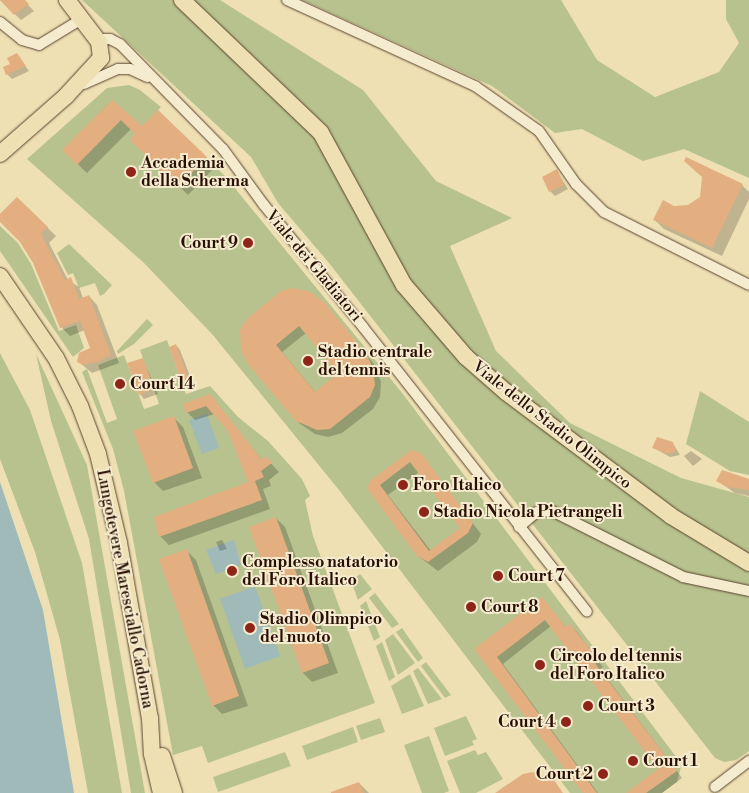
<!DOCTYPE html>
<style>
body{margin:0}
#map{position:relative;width:749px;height:793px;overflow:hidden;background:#efe0b4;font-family:"Libre Bodoni",serif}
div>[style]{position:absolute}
.green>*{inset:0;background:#b8c28e}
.water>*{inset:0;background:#a0bab9}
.shadow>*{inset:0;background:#0003}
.building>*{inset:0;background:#e3af81}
.roads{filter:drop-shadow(0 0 1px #5a432f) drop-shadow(0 0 1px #5a432f)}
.minor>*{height:10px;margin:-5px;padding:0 5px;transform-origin:5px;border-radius:5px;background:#f5ebce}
.primary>*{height:16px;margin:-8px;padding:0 8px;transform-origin:8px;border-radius:8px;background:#efe0b4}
.dots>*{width:14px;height:14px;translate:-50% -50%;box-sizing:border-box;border:2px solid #f5ebce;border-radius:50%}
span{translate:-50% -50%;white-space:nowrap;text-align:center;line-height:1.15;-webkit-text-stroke:4px #f5ebce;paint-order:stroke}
.poi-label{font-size:16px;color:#290f03;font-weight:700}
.left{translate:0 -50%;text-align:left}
.right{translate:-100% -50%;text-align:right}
.street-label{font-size:16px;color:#290f03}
</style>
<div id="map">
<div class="green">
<div style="clip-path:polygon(82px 0,220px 0,363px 90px,436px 181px,512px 218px,450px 246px,496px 351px,570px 423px,681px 478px,749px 497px,749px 751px,736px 760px,724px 762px,715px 758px,329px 263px,278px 203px,251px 157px)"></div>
<div style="clip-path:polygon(302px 0,561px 0,597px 60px,655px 97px,719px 72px,739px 43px,726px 19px,726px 0,749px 0,749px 178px,684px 149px,643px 161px,582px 129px,555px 133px,492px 86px)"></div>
<div style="clip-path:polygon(129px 85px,140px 90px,161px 107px,158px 110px,225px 176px,403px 394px,677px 758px,681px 767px,677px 782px,662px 793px,570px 793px,339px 490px,212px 334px,144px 263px,27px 159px,107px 88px)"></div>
<div style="clip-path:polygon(0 226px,18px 243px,31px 264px,59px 331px,76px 325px,84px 348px,73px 357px,0 251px)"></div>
<div style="clip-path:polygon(69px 244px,112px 285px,104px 294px,100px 296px,95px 283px,79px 288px,73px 273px,68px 275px,57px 253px)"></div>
<div style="clip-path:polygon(147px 319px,153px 325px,134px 344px,118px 354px,117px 351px)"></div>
<div style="clip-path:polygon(167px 340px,186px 394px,210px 386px,238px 417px,268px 441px,302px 479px,310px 496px,305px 500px,313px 536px,375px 703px,208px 763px,202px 746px,173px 755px,124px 491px,113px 449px,82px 372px,87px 369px,107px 423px,115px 420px,117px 419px,98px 365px,124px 355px,144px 409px,159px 404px,140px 350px)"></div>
<div style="clip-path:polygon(0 353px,30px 410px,82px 563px,122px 793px,88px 793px,60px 640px,35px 552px,0 459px)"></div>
<div style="clip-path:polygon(36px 354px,87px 465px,145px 793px,131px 793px,89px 539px,51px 421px)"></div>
<div style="clip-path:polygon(700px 391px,749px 422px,749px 475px,730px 471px,686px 444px)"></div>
<div style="clip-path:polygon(360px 574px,372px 589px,358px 600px,351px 581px)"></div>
<div style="clip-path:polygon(375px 593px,399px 624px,392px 628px,369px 598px)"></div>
<div style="clip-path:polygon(366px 601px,380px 637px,374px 641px,360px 606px)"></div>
<div style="clip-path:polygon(402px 628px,423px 658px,418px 662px,396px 632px)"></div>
<div style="clip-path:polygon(393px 634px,415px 663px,398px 675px,385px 640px)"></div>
<div style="clip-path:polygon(382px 642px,395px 677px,389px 681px,376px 646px)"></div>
<div style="clip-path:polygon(426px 662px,451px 695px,445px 698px,421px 666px)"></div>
<div style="clip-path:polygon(418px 668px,442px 699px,428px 704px,413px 671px)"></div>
<div style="clip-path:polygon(410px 674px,424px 706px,402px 714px,391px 686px)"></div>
<div style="clip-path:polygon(466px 716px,477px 739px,472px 741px,474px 745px,445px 756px,434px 728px)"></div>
<div style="clip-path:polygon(380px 718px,385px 732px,361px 740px,356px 726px)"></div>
<div style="clip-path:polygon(353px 727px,358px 742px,307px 760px,302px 746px)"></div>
<div style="clip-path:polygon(429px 736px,449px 791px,444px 793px,422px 793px,404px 745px)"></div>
<div style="clip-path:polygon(475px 750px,478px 755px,486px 752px,503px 779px,476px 793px,460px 793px,447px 761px)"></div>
<div style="clip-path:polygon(285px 752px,291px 766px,218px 792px,213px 777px)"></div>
</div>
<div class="water">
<div style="clip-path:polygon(207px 414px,219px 448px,202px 454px,189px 420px)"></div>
<div style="clip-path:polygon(0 482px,43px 610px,74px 793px,0 793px)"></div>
<div style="clip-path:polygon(234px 540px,241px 565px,216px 574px,206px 550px)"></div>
<div style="clip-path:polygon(255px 586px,280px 656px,245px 669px,220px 599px)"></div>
</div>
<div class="shadow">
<div style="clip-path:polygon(0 0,23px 0,34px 11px,21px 20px)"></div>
<div style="clip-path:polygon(17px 55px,29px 71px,12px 79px,7px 74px)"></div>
<div style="clip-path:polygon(115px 103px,142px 128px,158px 112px,215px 167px,188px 195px,131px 140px,137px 134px,131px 129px,87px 173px,63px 150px,108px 104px)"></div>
<div style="clip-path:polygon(557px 171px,568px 189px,555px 196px,550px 191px)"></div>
<div style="clip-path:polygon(742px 185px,749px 192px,749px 199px,722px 256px,664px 229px,655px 220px,674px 207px,689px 206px)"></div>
<div style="clip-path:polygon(17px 198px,56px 236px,49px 243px,68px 280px,79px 287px,83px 298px,89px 296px,97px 305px,119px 363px,92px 373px,79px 362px,92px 349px,85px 330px,70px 336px,61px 327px,34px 262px,22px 242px,0 220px,0 216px)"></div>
<div style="clip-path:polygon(evenodd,323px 303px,374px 364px,381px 382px,380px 397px,373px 409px,342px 433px,328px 437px,315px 434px,299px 423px,249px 364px,323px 303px,306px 333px,340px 374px,316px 393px,282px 352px,306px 333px)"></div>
<div style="clip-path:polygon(176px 345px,180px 350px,194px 387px,188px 389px,184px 384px)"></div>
<div style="clip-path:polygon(143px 360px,158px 394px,144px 399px,140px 394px)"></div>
<div style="clip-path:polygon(210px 396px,263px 461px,266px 458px,279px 472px,269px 480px,271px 486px,263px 489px,270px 509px,169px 545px,160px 536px,249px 482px,229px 430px,215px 414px,195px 420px,187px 412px)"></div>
<div style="clip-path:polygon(174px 418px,183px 427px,202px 478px,163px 491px,154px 482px)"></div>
<div style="clip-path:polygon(674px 445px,680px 455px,670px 457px,654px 448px)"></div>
<div style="clip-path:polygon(691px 451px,702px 459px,693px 466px,684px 456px)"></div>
<div style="clip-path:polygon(evenodd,420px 454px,481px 534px,477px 542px,438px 571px,418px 556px,369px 487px,420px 454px,419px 472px,462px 528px,431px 551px,388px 495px,419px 472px)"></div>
<div style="clip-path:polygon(749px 480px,749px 496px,735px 493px,718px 481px)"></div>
<div style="clip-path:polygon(276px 518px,285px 527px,338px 673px,312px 682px,303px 673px)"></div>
<div style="clip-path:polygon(222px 540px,227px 549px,220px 551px,216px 542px)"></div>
<div style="clip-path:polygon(186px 550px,196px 560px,248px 706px,222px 714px,213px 705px)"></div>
<div style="clip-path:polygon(542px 599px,567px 628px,570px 625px,577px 632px,603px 667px,600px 669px,682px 778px,662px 793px,628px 793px,660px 769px,551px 626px,503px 664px,598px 793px,584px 793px,475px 650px)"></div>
<div style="clip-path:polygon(359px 783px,369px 793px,332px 793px)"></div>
</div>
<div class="building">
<div style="clip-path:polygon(0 0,25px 0,29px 4px,14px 15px)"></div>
<div style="clip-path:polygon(17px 53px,26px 66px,6px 75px,3px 67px,10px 64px,7px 58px)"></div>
<div style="clip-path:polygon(112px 100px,142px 126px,158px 110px,207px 157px,178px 187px,130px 140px,135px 134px,121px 120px,77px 165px,62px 150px)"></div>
<div style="clip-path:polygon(686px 157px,743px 184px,712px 248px,653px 220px,663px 200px,674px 206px,688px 205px,700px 197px,702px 177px,684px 161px)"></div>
<div style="clip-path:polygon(557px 169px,564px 185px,549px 192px,542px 177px)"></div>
<div style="clip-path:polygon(17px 197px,48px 227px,41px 234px,65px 280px,71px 277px,79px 299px,89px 295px,111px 355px,97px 362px,83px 365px,77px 362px,79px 353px,90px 348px,80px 321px,60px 328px,33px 263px,20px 242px,0 222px,0 214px)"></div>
<div style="clip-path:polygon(evenodd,291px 288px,309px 291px,324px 302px,367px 355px,373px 369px,375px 385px,370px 397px,330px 429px,317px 430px,296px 421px,248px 364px,241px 350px,240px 330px,247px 319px,281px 291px,291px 288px,299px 326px,338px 373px,315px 392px,276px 345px,299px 326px)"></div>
<div style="clip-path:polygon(176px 344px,190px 383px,183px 385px,169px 347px)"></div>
<div style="clip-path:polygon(143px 358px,154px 389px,139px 395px,127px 363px)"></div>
<div style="clip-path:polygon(210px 394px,262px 460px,266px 456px,272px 463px,261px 471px,264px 477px,255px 481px,262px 500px,159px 537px,154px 517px,248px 482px,228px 431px,206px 406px,186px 413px,183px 404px)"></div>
<div style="clip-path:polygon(174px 416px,193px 468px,153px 483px,133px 431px)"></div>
<div style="clip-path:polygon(657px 437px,673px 442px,676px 451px,668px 454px,652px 448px)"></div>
<div style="clip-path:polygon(evenodd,411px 450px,421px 453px,473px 523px,468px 533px,428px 562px,417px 556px,367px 488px,370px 481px,411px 450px,410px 462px,460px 528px,429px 551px,380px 485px,410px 462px)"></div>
<div style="clip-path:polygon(722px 470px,749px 479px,749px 490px,727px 487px,716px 481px)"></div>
<div style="clip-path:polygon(276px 517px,329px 663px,302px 673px,249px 527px)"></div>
<div style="clip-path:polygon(187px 549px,239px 696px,212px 706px,159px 559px)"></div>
<div style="clip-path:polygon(542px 597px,566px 627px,570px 624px,598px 659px,594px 662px,677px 771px,646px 793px,626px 793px,658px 769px,545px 620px,497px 657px,597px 793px,583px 793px,474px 649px)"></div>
<div style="clip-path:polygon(533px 772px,554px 780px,563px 793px,495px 793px,523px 774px)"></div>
<div style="clip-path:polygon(359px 782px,364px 793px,331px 793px,331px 792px)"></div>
</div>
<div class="roads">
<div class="minor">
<div style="left:287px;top:0;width:207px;rotate:24.6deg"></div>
<div style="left:475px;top:86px;width:78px;rotate:35.1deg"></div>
<div style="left:539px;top:131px;width:65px;rotate:55.1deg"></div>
<div style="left:576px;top:184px;width:40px;rotate:45deg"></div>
<div style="left:604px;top:212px;width:162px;rotate:26.7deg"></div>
<div style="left:0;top:22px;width:28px;rotate:39deg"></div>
<div style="left:22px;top:40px;width:18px;rotate:16deg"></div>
<div style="left:39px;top:45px;width:48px;rotate:-31.4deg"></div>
<div style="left:96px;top:39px;width:14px"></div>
<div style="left:110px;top:39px;width:11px;rotate:27deg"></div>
<div style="left:120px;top:44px;width:147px;rotate:45.6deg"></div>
<div style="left:223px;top:149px;width:69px;rotate:53.8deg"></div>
<div style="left:264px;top:205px;width:157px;rotate:50.9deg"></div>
<div style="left:363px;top:327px;width:362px;rotate:51.8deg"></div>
<div style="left:84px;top:84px;width:37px;rotate:-24deg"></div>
<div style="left:118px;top:69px;width:12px"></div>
<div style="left:130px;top:69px;width:19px;rotate:25deg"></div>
<div style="left:519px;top:527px;width:23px;rotate:-40deg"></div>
<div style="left:537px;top:512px;width:15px;rotate:-4deg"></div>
<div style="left:552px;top:511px;width:147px;rotate:26.7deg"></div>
<div style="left:683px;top:577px;width:67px;rotate:12deg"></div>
<div style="left:715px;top:787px;width:43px;rotate:-37.4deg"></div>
</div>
<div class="primary">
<div style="left:182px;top:0;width:192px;rotate:43.7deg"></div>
<div style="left:321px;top:133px;width:173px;rotate:61.4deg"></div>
<div style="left:404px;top:285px;width:95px;rotate:49.3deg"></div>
<div style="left:466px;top:357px;width:53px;rotate:41.2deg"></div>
<div style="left:506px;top:392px;width:206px;rotate:36.9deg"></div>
<div style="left:671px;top:516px;width:91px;rotate:31.1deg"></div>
<div style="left:0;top:154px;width:88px;rotate:-41.3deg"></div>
<div style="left:66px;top:96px;width:52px;rotate:-47.4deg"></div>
<div style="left:101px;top:58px;width:16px;rotate:-97deg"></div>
<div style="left:99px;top:42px;width:53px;rotate:-127.3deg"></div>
<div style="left:0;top:276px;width:99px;rotate:55.7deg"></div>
<div style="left:56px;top:358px;width:54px;rotate:63.4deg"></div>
<div style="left:80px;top:406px;width:51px;rotate:69.4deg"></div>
<div style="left:98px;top:454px;width:91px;rotate:76.7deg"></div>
<div style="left:119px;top:543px;width:178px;rotate:80deg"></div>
<div style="left:150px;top:718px;width:36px;rotate:87deg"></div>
<div style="left:152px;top:754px;width:40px;rotate:77deg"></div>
<div style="left:162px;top:756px;width:39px;rotate:72deg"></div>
</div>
</div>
<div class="dots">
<div style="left:131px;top:172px;background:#8f2418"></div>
<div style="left:248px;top:243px;background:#8f2418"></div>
<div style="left:308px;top:361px;background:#8f2418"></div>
<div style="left:120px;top:384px;background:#8f2418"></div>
<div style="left:403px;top:485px;background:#8f2418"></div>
<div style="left:424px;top:512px;background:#8f2418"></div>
<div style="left:232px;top:571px;background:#8f2418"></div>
<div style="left:498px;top:576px;background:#8f2418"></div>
<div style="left:471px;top:607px;background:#8f2418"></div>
<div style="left:250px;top:628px;background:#8f2418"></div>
<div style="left:540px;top:665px;background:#8f2418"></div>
<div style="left:588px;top:706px;background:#8f2418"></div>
<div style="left:566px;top:722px;background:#8f2418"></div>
<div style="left:633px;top:761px;background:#8f2418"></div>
<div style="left:603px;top:774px;background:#8f2418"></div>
</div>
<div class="poi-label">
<span class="left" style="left:141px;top:172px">Accademia<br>della Scherma</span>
<span class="right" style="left:238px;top:243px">Court 9</span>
<span class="left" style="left:318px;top:361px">Stadio centrale<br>del tennis</span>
<span class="left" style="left:130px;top:384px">Court 14</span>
<span class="left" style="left:413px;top:485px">Foro Italico</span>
<span class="left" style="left:434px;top:512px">Stadio Nicola Pietrangeli</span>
<span class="left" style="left:242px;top:571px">Complesso natatorio<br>del Foro Italico</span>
<span class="left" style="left:508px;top:576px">Court 7</span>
<span class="left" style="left:481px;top:607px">Court 8</span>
<span class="left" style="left:260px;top:628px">Stadio Olimpico<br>del nuoto</span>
<span class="left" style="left:550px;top:665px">Circolo del tennis<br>del Foro Italico</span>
<span class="left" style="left:598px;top:706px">Court 3</span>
<span class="right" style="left:556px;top:722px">Court 4</span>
<span class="left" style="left:643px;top:761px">Court 1</span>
<span class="right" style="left:593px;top:774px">Court 2</span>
</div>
<div class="street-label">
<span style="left:314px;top:266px;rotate:50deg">Viale dei Gladiatori</span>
<span style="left:552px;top:425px;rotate:38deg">Viale dello Stadio Olimpico</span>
<span style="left:125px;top:589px;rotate:79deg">Lungotevere Maresciallo Cadorna</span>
</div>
</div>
